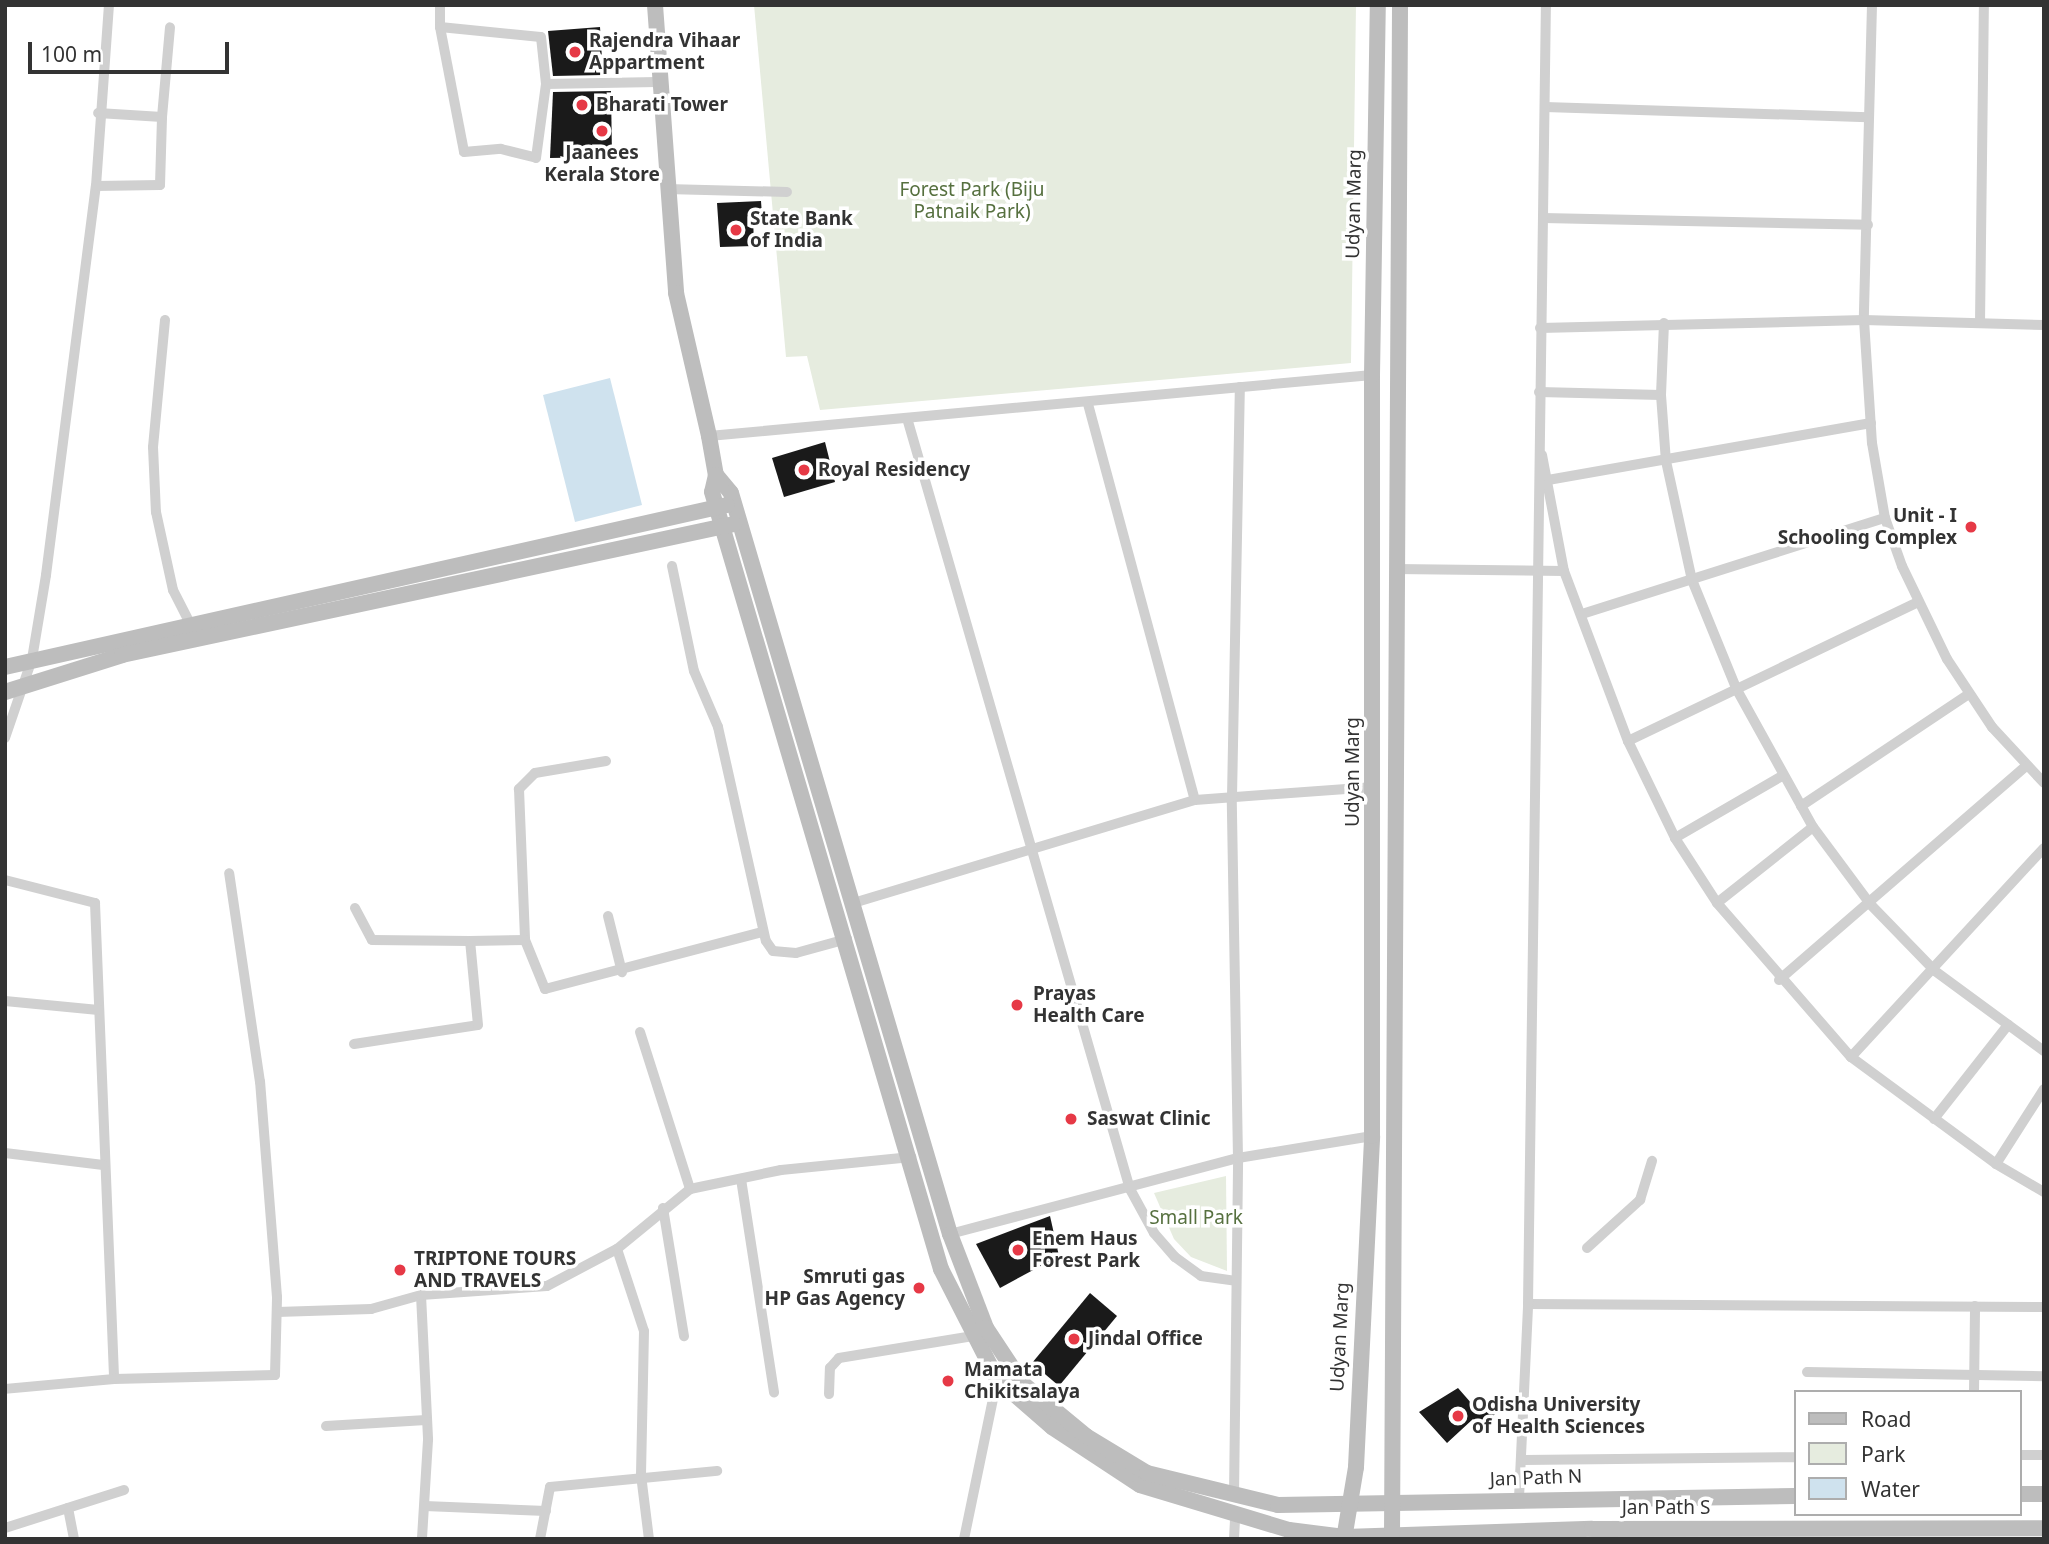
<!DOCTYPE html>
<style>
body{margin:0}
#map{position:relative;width:2049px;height:1544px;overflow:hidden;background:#fff;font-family:"Noto Sans",sans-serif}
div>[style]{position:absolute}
.green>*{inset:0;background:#e6ecdf}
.water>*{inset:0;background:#cfe2ee}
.building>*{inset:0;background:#1a1a1a}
.street>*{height:10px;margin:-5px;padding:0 5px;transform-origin:5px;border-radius:5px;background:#d0d0d0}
.secondary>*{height:16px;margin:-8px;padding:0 8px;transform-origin:8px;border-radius:8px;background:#bdbdbd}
.dots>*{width:19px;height:19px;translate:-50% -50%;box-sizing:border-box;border:4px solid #fff;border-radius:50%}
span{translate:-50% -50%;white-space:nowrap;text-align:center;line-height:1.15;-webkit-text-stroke:7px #fff;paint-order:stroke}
.poi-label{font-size:19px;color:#333;font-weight:700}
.left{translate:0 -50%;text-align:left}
.right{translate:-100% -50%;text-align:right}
.park-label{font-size:19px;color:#56703f}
.street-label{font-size:19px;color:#333}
.frame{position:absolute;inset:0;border:7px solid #333;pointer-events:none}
.legend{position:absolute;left:1794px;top:1390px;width:228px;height:126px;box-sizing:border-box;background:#fff;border:2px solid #adadad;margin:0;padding:9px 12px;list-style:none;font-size:21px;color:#333}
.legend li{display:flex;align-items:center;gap:14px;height:35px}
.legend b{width:35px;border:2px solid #adadad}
.scale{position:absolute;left:28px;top:42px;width:201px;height:32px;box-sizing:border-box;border:4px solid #333;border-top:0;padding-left:9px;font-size:21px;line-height:24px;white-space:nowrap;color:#333;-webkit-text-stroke:5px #fff;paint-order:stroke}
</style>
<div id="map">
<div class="green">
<div style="clip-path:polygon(754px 5px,1356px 5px,1351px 363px,820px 410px,807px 356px,786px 357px)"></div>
<div style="clip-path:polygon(1226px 1176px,1227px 1271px,1191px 1257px,1174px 1239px,1154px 1193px)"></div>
</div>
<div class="water">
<div style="clip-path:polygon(610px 378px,642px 505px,575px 522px,543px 395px)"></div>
</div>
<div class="building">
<div style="clip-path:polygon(600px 27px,603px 75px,553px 76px,548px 31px)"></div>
<div style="clip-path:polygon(611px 91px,612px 157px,550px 158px,553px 92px)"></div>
<div style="clip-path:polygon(761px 201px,762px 215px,753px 215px,754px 246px,720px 247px,717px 203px)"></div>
<div style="clip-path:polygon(825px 442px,835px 482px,784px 497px,772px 458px)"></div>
<div style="clip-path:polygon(1050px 1216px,1059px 1256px,1000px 1288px,976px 1244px)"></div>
<div style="clip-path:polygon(1090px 1293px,1117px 1316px,1059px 1386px,1032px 1363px)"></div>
<div style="clip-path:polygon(1458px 1388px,1472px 1404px,1480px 1396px,1496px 1413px,1481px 1428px,1473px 1419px,1447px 1443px,1419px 1412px)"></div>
</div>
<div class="street">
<div style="left:440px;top:5px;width:22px;rotate:90deg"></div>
<div style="left:440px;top:27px;width:101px;rotate:5.7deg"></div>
<div style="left:541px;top:37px;width:47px;rotate:83.9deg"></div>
<div style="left:546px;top:84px;width:111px;rotate:-1deg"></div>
<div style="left:1872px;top:5px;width:315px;rotate:91.5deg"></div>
<div style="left:1864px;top:320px;width:123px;rotate:86.3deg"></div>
<div style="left:1872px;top:443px;width:76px;rotate:80.2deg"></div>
<div style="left:1885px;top:518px;width:51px;rotate:70.5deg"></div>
<div style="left:1902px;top:566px;width:103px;rotate:64.2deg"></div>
<div style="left:1947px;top:659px;width:82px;rotate:56.5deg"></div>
<div style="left:1992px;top:727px;width:76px;rotate:47.1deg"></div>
<div style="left:440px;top:27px;width:127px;rotate:79.1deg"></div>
<div style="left:464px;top:152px;width:37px;rotate:-5deg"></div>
<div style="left:501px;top:149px;width:36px;rotate:14deg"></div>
<div style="left:536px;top:158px;width:75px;rotate:-82.3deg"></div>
<div style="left:1545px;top:107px;width:323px;rotate:1.8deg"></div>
<div style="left:162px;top:117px;width:90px;rotate:-84.9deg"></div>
<div style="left:96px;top:186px;width:64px;rotate:-0.9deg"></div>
<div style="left:160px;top:185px;width:68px;rotate:-88.3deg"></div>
<div style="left:162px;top:117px;width:64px;rotate:-176.4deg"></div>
<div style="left:666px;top:189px;width:121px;rotate:1.4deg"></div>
<div style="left:1543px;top:218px;width:325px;rotate:1.2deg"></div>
<div style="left:165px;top:320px;width:128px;rotate:95.4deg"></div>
<div style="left:153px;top:447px;width:65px;rotate:87.4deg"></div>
<div style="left:156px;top:512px;width:80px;rotate:77.7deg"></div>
<div style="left:173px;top:590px;width:38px;rotate:63deg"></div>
<div style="left:1664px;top:323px;width:72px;rotate:92.4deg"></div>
<div style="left:1661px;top:395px;width:66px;rotate:85.7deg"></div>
<div style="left:1666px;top:461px;width:122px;rotate:77.7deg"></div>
<div style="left:1692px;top:580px;width:119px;rotate:67.8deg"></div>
<div style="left:1737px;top:690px;width:157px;rotate:61deg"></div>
<div style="left:1813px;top:827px;width:97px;rotate:53.4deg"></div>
<div style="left:1871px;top:905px;width:92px;rotate:45.9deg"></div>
<div style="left:1935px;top:971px;width:135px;rotate:36.3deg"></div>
<div style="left:1980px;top:323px;width:318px;rotate:-89.3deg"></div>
<div style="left:1540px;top:328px;width:324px;rotate:-1.4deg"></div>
<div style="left:1864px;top:320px;width:180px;rotate:1.6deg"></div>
<div style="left:1539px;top:392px;width:122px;rotate:1.4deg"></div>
<div style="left:1088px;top:404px;width:410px;rotate:74.9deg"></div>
<div style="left:907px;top:418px;width:803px;rotate:73.87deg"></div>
<div style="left:1130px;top:1189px;width:50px;rotate:61.4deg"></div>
<div style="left:1154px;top:1233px;width:32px;rotate:49deg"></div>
<div style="left:1175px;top:1257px;width:32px;rotate:36deg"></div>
<div style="left:1201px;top:1276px;width:35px;rotate:8deg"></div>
<div style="left:709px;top:436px;width:666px;rotate:-5.26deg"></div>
<div style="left:1542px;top:455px;width:118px;rotate:79.3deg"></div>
<div style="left:1564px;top:571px;width:182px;rotate:69.4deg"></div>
<div style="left:1628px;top:741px;width:108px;rotate:64.1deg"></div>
<div style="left:1675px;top:838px;width:77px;rotate:57.1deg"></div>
<div style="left:1717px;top:903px;width:204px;rotate:49deg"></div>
<div style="left:1851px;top:1057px;width:180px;rotate:36.4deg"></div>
<div style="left:1996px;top:1164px;width:56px;rotate:30.3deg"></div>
<div style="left:1548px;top:480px;width:328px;rotate:-10deg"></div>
<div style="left:672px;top:566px;width:107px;rotate:78.2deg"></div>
<div style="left:694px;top:671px;width:61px;rotate:66.8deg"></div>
<div style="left:718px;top:727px;width:219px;rotate:77.4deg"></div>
<div style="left:766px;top:941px;width:12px;rotate:55deg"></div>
<div style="left:773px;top:951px;width:23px;rotate:5deg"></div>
<div style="left:796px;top:953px;width:53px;rotate:-15.4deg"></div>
<div style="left:1395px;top:569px;width:169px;rotate:0.7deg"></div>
<div style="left:1582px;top:614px;width:318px;rotate:-17.6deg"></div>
<div style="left:5px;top:738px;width:83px;rotate:-71.1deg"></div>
<div style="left:32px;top:659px;width:85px;rotate:-80.5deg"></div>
<div style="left:46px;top:575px;width:392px;rotate:-82.7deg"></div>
<div style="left:96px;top:186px;width:181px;rotate:-85.9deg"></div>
<div style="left:1628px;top:741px;width:322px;rotate:-25.6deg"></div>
<div style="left:606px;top:761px;width:72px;rotate:170.4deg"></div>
<div style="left:535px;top:773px;width:23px;rotate:135deg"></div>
<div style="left:519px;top:789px;width:151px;rotate:87.7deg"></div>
<div style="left:525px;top:940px;width:53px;rotate:67.8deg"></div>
<div style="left:545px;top:989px;width:224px;rotate:-14.7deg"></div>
<div style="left:1801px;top:806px;width:202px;rotate:-33.7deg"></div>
<div style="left:1675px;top:838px;width:124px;rotate:-30.1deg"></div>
<div style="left:5px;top:880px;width:93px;rotate:14.3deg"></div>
<div style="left:95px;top:903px;width:476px;rotate:87.7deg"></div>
<div style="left:114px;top:1379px;width:109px;rotate:174.8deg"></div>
<div style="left:1717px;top:903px;width:122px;rotate:-38.4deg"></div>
<div style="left:850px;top:904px;width:360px;rotate:-16.8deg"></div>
<div style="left:1195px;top:800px;width:179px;rotate:-4.2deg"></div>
<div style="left:355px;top:908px;width:36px;rotate:62deg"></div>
<div style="left:372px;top:940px;width:98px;rotate:0.6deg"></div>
<div style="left:608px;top:916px;width:58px;rotate:76deg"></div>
<div style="left:1779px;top:980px;width:327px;rotate:-40.9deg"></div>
<div style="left:5px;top:1001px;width:94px;rotate:5.5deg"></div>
<div style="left:640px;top:1032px;width:165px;rotate:72.3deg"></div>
<div style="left:354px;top:1044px;width:125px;rotate:-8.7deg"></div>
<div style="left:478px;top:1025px;width:84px;rotate:-95.4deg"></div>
<div style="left:470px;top:941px;width:55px;rotate:-1deg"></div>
<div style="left:1851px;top:1057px;width:284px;rotate:-47.3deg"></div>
<div style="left:1934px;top:1119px;width:120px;rotate:-51.8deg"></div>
<div style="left:5px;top:1153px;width:99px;rotate:7deg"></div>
<div style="left:1996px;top:1164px;width:89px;rotate:-57.4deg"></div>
<div style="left:741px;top:1179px;width:216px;rotate:81.2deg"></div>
<div style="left:663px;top:1208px;width:130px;rotate:80.7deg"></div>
<div style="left:950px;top:1234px;width:298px;rotate:-14.8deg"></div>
<div style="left:1238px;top:1158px;width:136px;rotate:-9.3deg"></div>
<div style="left:1587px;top:1248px;width:72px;rotate:-42.2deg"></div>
<div style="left:1640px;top:1200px;width:41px;rotate:-72.9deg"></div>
<div style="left:617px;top:1249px;width:86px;rotate:71.8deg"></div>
<div style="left:644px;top:1331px;width:144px;rotate:91.2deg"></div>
<div style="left:641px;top:1475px;width:64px;rotate:82.9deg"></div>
<div style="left:421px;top:1295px;width:145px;rotate:87.2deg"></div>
<div style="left:428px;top:1440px;width:99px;rotate:93.5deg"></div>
<div style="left:1528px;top:1304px;width:516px;rotate:0.33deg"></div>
<div style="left:277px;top:1312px;width:94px;rotate:-1.8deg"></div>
<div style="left:371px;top:1309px;width:52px;rotate:-15.6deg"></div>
<div style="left:421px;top:1295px;width:126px;rotate:-4.1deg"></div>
<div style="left:547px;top:1286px;width:79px;rotate:-27.9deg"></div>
<div style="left:617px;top:1249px;width:94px;rotate:-39.4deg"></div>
<div style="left:690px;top:1189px;width:93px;rotate:-11.8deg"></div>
<div style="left:781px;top:1170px;width:131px;rotate:-5.7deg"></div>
<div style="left:1807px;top:1372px;width:237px;rotate:1deg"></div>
<div style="left:114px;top:1379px;width:161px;rotate:-1.4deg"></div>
<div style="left:275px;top:1375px;width:78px;rotate:-88.5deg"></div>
<div style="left:277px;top:1297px;width:216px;rotate:-94.5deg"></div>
<div style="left:260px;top:1082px;width:211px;rotate:-98.4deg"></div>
<div style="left:1974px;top:1392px;width:86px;rotate:-89.3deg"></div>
<div style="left:829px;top:1394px;width:26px;rotate:-88deg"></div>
<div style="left:830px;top:1368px;width:13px;rotate:-48deg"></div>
<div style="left:839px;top:1358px;width:142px;rotate:-9.3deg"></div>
<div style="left:326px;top:1426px;width:100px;rotate:-3.4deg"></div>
<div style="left:2019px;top:1455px;width:25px"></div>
<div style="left:1521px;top:1460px;width:274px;rotate:-0.6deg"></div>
<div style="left:1234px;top:1496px;width:338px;rotate:-89.3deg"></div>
<div style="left:1238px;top:1158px;width:361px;rotate:-91deg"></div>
<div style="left:1232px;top:797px;width:410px;rotate:-88.9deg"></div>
<div style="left:1519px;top:1498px;width:194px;rotate:-87.3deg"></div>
<div style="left:1528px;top:1304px;width:1299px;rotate:-89.21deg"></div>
<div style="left:425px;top:1506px;width:121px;rotate:2.4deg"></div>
<div style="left:68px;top:1508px;width:32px;rotate:79deg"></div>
<div style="left:5px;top:1528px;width:125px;rotate:-17.7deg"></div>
<div style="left:540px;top:1539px;width:53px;rotate:-79.1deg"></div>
<div style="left:550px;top:1487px;width:168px;rotate:-5.5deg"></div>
<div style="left:964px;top:1539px;width:163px;rotate:-78.3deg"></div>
<div style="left:1234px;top:1539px;width:22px;rotate:-87deg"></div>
</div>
<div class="secondary">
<div style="left:655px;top:5px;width:289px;rotate:85.8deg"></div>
<div style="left:676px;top:293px;width:147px;rotate:77deg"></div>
<div style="left:709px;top:436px;width:40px;rotate:80deg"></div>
<div style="left:716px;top:475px;width:17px;rotate:103deg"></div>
<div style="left:712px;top:492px;width:810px;rotate:73.58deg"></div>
<div style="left:941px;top:1269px;width:123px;rotate:63deg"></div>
<div style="left:997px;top:1379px;width:73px;rotate:41.1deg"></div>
<div style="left:1052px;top:1427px;width:105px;rotate:33.4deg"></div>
<div style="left:1140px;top:1485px;width:156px;rotate:16.8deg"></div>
<div style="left:1289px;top:1530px;width:56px;rotate:7.1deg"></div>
<div style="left:1345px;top:1537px;width:247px;rotate:-1.9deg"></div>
<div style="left:1592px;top:1529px;width:452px;rotate:-0.1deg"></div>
<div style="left:716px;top:475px;width:23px;rotate:50deg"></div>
<div style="left:731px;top:493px;width:773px;rotate:73.54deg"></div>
<div style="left:950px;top:1234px;width:101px;rotate:69deg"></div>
<div style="left:986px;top:1328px;width:67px;rotate:56.5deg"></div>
<div style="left:1023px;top:1384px;width:82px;rotate:39.5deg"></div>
<div style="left:1086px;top:1436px;width:71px;rotate:31.2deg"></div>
<div style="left:1147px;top:1473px;width:135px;rotate:13.7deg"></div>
<div style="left:1278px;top:1505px;width:517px;rotate:-1deg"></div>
<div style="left:5px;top:667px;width:740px;rotate:-12.65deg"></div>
<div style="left:5px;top:692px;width:123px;rotate:-17.5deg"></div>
<div style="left:122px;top:655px;width:626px;rotate:-12.08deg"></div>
<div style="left:2019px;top:1494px;width:25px"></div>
<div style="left:1392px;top:1536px;width:1531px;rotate:-89.7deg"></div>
<div style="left:1344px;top:1539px;width:73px;rotate:-80.5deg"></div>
<div style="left:1356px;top:1467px;width:331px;rotate:-87.2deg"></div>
<div style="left:1372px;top:1136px;width:761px;rotate:-90deg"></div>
<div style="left:1372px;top:375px;width:370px;rotate:-89.1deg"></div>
</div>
<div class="dots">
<div style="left:575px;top:52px;background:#e63946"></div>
<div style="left:582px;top:105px;background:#e63946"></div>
<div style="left:602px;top:131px;background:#e63946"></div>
<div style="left:736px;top:230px;background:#e63946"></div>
<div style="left:804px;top:470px;background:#e63946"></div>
<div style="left:1971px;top:527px;background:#e63946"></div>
<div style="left:1017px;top:1005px;background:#e63946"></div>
<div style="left:1071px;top:1119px;background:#e63946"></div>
<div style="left:1018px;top:1250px;background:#e63946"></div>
<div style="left:400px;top:1270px;background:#e63946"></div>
<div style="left:919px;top:1288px;background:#e63946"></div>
<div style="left:1074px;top:1339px;background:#e63946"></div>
<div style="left:948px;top:1381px;background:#e63946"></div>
<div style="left:1458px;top:1416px;background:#e63946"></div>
</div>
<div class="poi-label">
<span class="left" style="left:589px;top:52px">Rajendra Vihaar<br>Appartment</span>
<span class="left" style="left:596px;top:105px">Bharati Tower</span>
<span style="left:602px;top:164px">Jaanees<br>Kerala Store</span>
<span class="left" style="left:750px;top:230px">State Bank<br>of India</span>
<span class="left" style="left:818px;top:470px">Royal Residency</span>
<span class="right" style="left:1957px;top:527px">Unit - I<br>Schooling Complex</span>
<span class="left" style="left:1033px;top:1005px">Prayas<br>Health Care</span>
<span class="left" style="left:1087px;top:1119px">Saswat Clinic</span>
<span class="left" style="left:1032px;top:1250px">Enem Haus<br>Forest Park</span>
<span class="left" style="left:414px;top:1270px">TRIPTONE TOURS<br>AND TRAVELS</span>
<span class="right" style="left:905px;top:1288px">Smruti gas<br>HP Gas Agency</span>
<span class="left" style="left:1088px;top:1339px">Jindal Office</span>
<span class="left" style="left:964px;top:1381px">Mamata<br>Chikitsalaya</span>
<span class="left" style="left:1472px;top:1416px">Odisha University<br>of Health Sciences</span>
</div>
<div class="park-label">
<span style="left:972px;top:201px">Forest Park (Biju<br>Patnaik Park)</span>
<span style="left:1196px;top:1218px">Small Park</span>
</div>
<div class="street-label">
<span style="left:1354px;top:204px;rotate:-89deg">Udyan Marg</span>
<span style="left:1353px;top:772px;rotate:-90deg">Udyan Marg</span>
<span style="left:1340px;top:1337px;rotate:-87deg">Udyan Marg</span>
<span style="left:1536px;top:1478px;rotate:-2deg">Jan Path N</span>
<span style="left:1666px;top:1508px">Jan Path S</span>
</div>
<div class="frame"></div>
<ul class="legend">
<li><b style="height:9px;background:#bdbdbd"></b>Road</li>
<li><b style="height:19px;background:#e6ecdf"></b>Park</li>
<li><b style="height:19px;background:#cfe2ee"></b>Water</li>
</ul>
<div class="scale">100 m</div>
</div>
